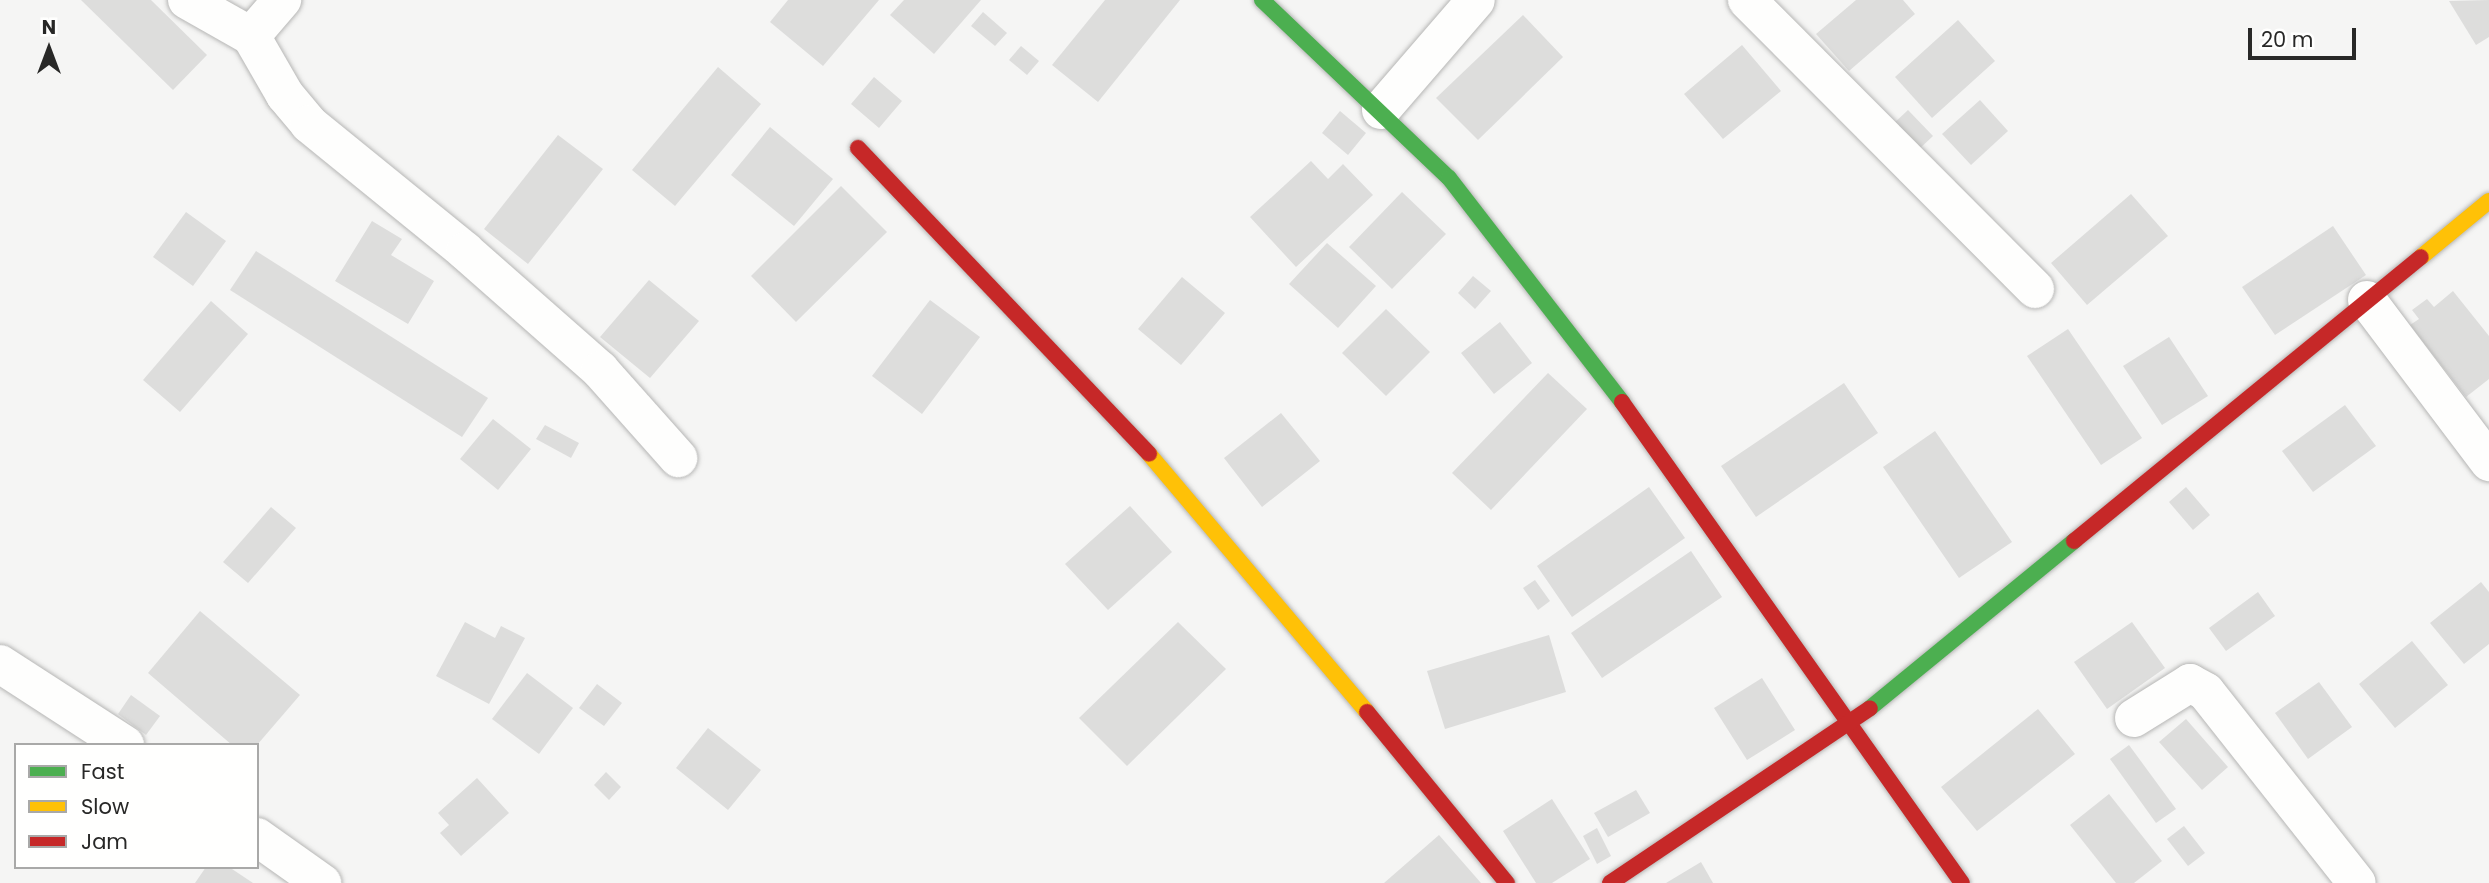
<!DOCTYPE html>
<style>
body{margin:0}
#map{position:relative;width:2489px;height:883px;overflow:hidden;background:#f5f5f4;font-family:Poppins,sans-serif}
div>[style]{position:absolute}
.building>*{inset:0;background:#dddddc}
.roads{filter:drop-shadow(0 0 2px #b6b6b5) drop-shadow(0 0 2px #b6b6b5)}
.street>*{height:38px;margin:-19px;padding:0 19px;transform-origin:19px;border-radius:19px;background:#fefefd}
.fast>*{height:16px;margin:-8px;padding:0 8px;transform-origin:8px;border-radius:8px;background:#4caf50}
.slow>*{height:16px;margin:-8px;padding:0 8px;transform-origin:8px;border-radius:8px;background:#ffc107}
.jam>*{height:16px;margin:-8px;padding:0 8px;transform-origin:8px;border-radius:8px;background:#c62828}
span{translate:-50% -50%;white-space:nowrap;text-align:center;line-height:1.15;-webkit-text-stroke:5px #fffffe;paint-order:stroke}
.legend{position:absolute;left:14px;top:743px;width:245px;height:126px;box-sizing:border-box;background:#fffffe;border:2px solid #a9a9a8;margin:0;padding:9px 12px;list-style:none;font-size:21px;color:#282827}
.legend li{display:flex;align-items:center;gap:14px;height:35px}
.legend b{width:35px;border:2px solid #a9a9a8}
.north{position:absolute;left:14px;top:14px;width:70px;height:70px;-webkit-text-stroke:5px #fffffe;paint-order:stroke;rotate:0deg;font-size:19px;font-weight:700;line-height:28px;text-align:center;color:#282827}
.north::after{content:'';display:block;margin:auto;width:24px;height:32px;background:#282827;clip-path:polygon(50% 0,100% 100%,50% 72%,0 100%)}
.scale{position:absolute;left:2248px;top:28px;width:108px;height:32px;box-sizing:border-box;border:4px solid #282827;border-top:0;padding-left:9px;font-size:21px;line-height:24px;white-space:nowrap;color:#282827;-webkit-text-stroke:5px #fffffe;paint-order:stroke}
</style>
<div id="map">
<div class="building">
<div style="clip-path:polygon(81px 0,151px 0,207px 55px,173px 90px)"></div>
<div style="clip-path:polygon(788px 0,879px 0,823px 66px,770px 22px)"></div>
<div style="clip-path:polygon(904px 0,981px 0,934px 54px,890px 15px)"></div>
<div style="clip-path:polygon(1105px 0,1180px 0,1098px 102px,1052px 65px)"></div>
<div style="clip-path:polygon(1856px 0,1903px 0,1915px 14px,1849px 71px,1816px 34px)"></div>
<div style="clip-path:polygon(2489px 0,2489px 37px,2476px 45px,2449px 1px)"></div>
<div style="clip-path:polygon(983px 12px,1007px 33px,995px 46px,971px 26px)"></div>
<div style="clip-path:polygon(1523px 15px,1563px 57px,1478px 140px,1436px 98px)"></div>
<div style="clip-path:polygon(1958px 20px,1995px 61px,1932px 118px,1895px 77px)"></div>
<div style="clip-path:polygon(1742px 45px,1781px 91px,1723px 139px,1684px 94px)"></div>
<div style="clip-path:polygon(1021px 46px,1039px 61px,1027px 75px,1009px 60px)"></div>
<div style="clip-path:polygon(718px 67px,761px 104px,675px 206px,632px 170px)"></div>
<div style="clip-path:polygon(874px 77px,902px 101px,879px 128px,851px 104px)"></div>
<div style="clip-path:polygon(1980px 100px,2008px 131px,1971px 165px,1942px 134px)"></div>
<div style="clip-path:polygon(1908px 110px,1933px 136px,1917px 151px,1892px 125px)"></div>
<div style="clip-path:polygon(1340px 111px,1366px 133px,1348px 155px,1322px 133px)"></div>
<div style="clip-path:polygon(770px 127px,833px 179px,794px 226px,731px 175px)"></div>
<div style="clip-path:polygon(558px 135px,603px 169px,528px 264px,484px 229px)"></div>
<div style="clip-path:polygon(1311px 161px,1328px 179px,1343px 164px,1373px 195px,1296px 267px,1250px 217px)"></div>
<div style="clip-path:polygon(841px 186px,887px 232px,796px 322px,751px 276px)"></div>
<div style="clip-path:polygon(1402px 192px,1446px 234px,1392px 289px,1349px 247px)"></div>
<div style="clip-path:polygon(2131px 194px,2168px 236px,2087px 305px,2051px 263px)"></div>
<div style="clip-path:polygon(186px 212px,226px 241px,193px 286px,153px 257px)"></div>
<div style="clip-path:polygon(372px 221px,402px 239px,391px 255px,434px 281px,408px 324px,335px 281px)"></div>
<div style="clip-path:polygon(2333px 226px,2366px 275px,2275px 335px,2242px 287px)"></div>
<div style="clip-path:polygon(1327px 243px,1376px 286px,1338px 328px,1289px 284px)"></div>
<div style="clip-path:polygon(256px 251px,488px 398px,462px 437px,230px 290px)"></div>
<div style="clip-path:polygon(1473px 276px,1491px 291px,1475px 309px,1458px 293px)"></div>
<div style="clip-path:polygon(1182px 277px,1225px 313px,1181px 365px,1138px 329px)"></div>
<div style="clip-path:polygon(649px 280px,699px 321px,650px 378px,600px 337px)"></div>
<div style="clip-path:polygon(2453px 291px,2489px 336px,2489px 379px,2466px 397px,2410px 325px,2419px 319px,2412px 310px,2427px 299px,2434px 307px)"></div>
<div style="clip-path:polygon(930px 300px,980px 337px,922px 414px,872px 376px)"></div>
<div style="clip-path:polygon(211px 301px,248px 334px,180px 412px,143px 380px)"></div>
<div style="clip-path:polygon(1386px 309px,1430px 352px,1386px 396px,1342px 353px)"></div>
<div style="clip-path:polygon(1500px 322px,1532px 363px,1494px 394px,1461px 353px)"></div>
<div style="clip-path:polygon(2068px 329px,2142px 438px,2101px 465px,2027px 356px)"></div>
<div style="clip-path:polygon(2169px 337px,2208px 396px,2162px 425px,2123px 366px)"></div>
<div style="clip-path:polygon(1548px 373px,1587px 409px,1491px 510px,1452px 473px)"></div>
<div style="clip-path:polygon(1844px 383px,1878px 433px,1756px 517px,1721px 466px)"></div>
<div style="clip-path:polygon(2345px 405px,2376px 446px,2313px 492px,2282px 451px)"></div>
<div style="clip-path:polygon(1281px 413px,1320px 461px,1262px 507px,1224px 458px)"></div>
<div style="clip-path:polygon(493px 419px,531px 449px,498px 490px,460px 459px)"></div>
<div style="clip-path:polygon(545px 425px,579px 443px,571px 458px,536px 439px)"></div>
<div style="clip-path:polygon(1935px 431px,2012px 542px,1959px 578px,1883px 467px)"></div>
<div style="clip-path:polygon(1649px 487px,1685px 538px,1572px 617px,1537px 566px)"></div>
<div style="clip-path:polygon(2186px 487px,2210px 515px,2193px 530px,2169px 502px)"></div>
<div style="clip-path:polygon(1130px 506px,1172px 552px,1108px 610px,1065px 564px)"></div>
<div style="clip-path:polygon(271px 507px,296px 528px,248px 583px,223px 562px)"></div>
<div style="clip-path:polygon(1691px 551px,1722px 597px,1602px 678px,1571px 633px)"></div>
<div style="clip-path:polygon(1535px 580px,1550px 601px,1538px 610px,1523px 588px)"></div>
<div style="clip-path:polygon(2481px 582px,2489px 592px,2489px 644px,2464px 664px,2430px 623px)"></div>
<div style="clip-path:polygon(2258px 592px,2275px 616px,2226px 651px,2209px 628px)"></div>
<div style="clip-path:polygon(200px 611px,300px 695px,257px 745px,232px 745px,148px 673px)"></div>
<div style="clip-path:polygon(465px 622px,495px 638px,501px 626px,525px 638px,489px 704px,436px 676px)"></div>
<div style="clip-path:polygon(1178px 622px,1226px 669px,1127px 766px,1079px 718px)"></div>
<div style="clip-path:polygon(2132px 622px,2165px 668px,2107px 709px,2074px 662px)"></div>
<div style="clip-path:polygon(1549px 635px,1566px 692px,1445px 729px,1427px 671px)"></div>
<div style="clip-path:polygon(2412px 641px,2448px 685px,2395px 728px,2359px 684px)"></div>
<div style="clip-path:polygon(527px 673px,573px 708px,539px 754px,492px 719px)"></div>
<div style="clip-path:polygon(1762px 678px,1795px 730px,1747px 760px,1714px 708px)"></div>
<div style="clip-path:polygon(2319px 682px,2352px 727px,2308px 759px,2275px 713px)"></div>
<div style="clip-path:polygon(597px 684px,622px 703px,604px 726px,579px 708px)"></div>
<div style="clip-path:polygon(131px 695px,160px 716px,146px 735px,118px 714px)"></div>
<div style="clip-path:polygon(2038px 709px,2075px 754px,1977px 831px,1941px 787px)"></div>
<div style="clip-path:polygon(2186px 719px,2228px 767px,2202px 790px,2159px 742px)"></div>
<div style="clip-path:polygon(708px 728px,761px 770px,728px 810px,676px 768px)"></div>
<div style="clip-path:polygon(2129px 745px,2176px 809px,2156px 823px,2110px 759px)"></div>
<div style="clip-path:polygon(606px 772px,621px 787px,609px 800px,594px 785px)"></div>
<div style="clip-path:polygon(477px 778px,509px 813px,461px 856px,440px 833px,449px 825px,438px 813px)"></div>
<div style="clip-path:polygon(1636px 790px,1650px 813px,1608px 837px,1594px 813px)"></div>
<div style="clip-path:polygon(2109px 794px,2162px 861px,2134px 883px,2116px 883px,2070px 825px)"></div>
<div style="clip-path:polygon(1552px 799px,1590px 859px,1552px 883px,1536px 883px,1503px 831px)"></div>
<div style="clip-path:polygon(2184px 826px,2205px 853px,2188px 866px,2167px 839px)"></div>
<div style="clip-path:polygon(1597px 828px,1611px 856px,1597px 864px,1583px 836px)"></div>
<div style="clip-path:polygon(1439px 835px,1481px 883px,1384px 883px)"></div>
<div style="clip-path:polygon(1701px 862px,1713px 883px,1666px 883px)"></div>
<div style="clip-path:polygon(206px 867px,229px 867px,253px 883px,195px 883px)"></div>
</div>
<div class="roads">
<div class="street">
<div style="left:187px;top:0;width:73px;rotate:29.4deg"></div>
<div style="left:251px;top:36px;width:68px;rotate:60deg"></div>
<div style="left:285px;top:95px;width:38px;rotate:50deg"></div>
<div style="left:309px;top:124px;width:201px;rotate:39.1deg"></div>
<div style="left:465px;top:251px;width:180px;rotate:41.4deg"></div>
<div style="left:600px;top:370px;width:118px;rotate:48.4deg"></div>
<div style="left:1747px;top:0;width:408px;rotate:45.1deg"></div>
<div style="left:251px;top:36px;width:48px;rotate:-49.3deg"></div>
<div style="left:1381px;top:110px;width:145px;rotate:-49.2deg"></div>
<div style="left:2367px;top:300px;width:203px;rotate:53deg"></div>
<div style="left:0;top:664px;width:149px;rotate:32.9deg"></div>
<div style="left:2134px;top:718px;width:66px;rotate:-32deg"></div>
<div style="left:2190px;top:683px;width:18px;rotate:29deg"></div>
<div style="left:2206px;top:692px;width:243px;rotate:51.7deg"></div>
<div style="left:257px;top:837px;width:80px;rotate:35.3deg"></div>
</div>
<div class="fast">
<div style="left:1262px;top:0;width:258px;rotate:43.6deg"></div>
<div style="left:1449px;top:178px;width:283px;rotate:52.3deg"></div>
<div style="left:1870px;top:708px;width:264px;rotate:-39.3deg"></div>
</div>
<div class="slow">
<div style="left:2421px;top:257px;width:88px;rotate:-39.5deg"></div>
<div style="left:1149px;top:454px;width:338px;rotate:49.8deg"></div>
</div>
<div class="jam">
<div style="left:858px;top:148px;width:422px;rotate:46.4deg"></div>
<div style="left:1622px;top:402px;width:589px;rotate:54.75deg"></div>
<div style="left:2074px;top:541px;width:448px;rotate:-39.3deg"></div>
<div style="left:1367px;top:712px;width:221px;rotate:50.7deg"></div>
<div style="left:1610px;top:883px;width:313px;rotate:-33.9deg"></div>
</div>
</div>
<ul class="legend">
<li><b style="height:9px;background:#4caf50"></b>Fast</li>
<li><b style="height:9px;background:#ffc107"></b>Slow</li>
<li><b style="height:9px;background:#c62828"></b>Jam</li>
</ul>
<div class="north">N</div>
<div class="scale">20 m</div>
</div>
